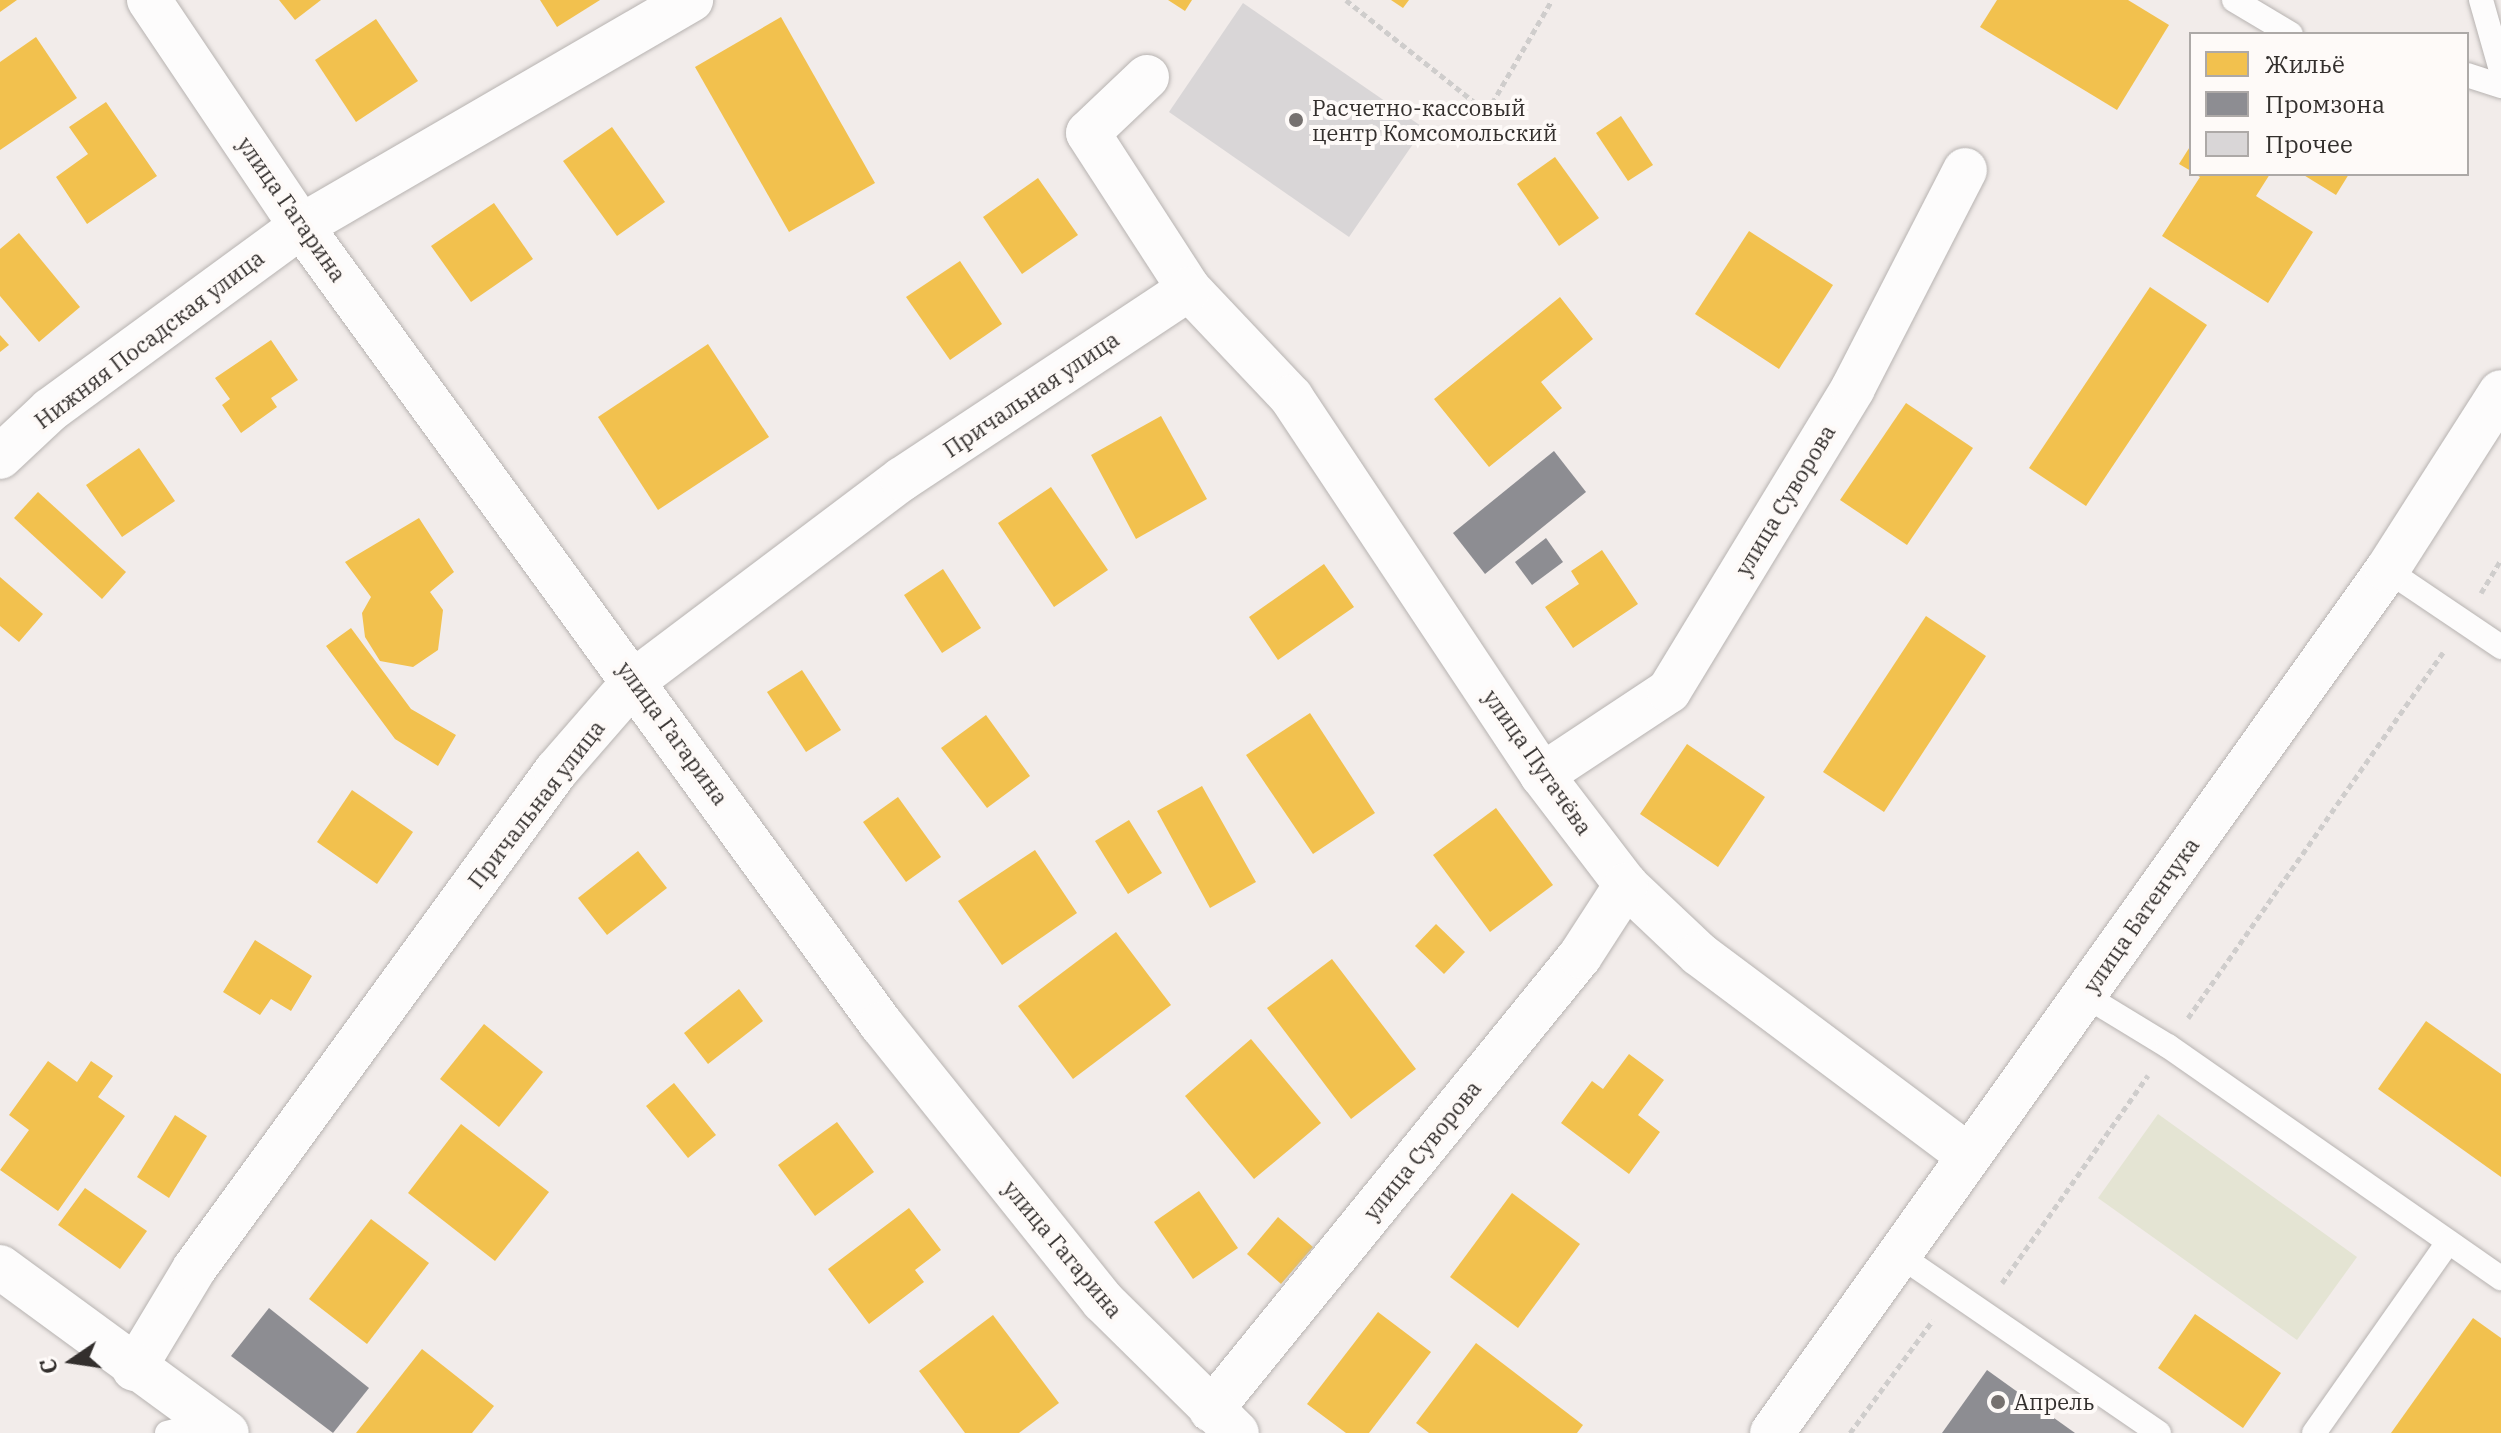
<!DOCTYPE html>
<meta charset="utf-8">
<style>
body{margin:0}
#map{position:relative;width:2501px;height:1433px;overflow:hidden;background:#f2ecea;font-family:"IBM Plex Serif",serif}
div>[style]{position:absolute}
.green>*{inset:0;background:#e4e4d3}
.homes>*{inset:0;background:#f2c14e}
.industry>*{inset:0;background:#8d8d92}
.building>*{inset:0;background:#d9d6d7}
.path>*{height:5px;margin-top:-2.5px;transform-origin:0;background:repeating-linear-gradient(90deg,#cfcdcc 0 6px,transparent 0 10px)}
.roads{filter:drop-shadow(0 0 2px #b7b3b1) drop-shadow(0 0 2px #b7b3b1)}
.lane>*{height:24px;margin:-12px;padding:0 12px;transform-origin:12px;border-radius:12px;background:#fdfcfc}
.street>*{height:44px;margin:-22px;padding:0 22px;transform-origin:22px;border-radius:22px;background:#fdfcfc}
.secondary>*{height:44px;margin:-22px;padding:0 22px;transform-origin:22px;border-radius:22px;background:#fdfcfc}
.dots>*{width:22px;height:22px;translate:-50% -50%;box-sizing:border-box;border:4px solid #fefaf8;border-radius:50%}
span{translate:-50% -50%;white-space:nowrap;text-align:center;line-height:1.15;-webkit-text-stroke:8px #fefaf8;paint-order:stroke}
.poi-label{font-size:22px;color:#332f2d}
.left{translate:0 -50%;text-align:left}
.street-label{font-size:22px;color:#332f2d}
.legend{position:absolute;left:2189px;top:32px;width:280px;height:144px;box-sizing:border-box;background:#fefaf8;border:2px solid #ada9a7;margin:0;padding:10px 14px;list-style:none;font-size:24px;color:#332f2d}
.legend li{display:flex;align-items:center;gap:16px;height:40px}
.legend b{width:40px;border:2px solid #ada9a7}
.north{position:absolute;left:32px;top:1321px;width:80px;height:80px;-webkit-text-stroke:6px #fefaf8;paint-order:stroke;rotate:257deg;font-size:22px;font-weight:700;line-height:32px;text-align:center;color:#332f2d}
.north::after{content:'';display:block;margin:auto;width:28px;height:36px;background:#332f2d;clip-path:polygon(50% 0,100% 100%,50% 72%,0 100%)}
</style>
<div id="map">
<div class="green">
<div style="clip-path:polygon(2158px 1114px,2357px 1257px,2297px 1340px,2098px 1198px)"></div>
</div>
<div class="homes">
<div style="clip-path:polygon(0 0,17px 0,0 12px)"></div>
<div style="clip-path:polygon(279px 0,321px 0,295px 20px)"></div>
<div style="clip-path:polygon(540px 0,600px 0,557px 27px)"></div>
<div style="clip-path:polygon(1168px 0,1192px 0,1185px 11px)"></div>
<div style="clip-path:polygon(1391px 0,1409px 0,1403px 8px)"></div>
<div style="clip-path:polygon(1997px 0,2128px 0,2169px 25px,2117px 110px,1980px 27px)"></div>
<div style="clip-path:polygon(781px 17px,875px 183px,789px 232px,695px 67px)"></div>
<div style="clip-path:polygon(376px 19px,418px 81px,356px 122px,315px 60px)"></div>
<div style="clip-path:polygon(36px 37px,77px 98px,0 150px,0 62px)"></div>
<div style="clip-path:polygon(106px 102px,157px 176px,87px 224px,56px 177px,88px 154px,69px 127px)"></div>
<div style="clip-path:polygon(1621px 116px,1653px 165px,1628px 181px,1596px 133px)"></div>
<div style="clip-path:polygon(612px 127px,665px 202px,617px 236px,563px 161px)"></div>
<div style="clip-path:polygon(2191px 145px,2191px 171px,2179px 164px)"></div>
<div style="clip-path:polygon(1555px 157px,1599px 218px,1559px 246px,1517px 184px)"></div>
<div style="clip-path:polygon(2195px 174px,2270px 174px,2256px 196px,2313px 232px,2268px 303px,2162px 236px,2200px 177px)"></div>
<div style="clip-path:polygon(2302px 174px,2349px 174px,2336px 195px)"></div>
<div style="clip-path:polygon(1038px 178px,1078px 235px,1022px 274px,983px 217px)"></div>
<div style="clip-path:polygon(494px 203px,533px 259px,471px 302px,431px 246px)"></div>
<div style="clip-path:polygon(1749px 231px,1833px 285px,1779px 369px,1695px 314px)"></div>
<div style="clip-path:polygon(19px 233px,80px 307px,39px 342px,0 296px,0 249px)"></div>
<div style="clip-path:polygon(960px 261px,1002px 324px,950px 360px,906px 297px)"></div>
<div style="clip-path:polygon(2150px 287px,2207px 325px,2086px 506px,2029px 468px)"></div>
<div style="clip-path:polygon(1560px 297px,1593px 339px,1541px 382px,1562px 408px,1489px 467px,1434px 399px)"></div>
<div style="clip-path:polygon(0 335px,9px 345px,0 352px)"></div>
<div style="clip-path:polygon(271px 340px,298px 380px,271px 398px,277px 407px,241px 433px,222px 405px,230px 399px,215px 378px)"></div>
<div style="clip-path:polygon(708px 344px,769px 437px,658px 510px,598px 417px)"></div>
<div style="clip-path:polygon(1906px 403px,1973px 448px,1907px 545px,1840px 500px)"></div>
<div style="clip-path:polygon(1161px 416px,1207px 499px,1136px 539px,1091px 455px)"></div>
<div style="clip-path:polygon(139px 448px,175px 501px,122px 537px,86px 485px)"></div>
<div style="clip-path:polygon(1051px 487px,1108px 570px,1054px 607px,998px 523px)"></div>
<div style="clip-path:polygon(38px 492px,126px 572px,102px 599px,14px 518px)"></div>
<div style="clip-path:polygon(419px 518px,454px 572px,430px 592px,443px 610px,438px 650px,413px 667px,380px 661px,365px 637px,362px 613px,371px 597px,345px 562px)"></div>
<div style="clip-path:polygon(1602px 550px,1638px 604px,1573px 648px,1545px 607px,1579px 584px,1571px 571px)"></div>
<div style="clip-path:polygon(1324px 564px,1354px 607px,1278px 660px,1249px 617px)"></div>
<div style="clip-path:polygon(943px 569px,981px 628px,942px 653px,904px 595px)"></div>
<div style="clip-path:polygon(0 577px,43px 614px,19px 642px,0 626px)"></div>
<div style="clip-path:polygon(1926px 616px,1986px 656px,1884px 812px,1823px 772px)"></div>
<div style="clip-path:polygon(351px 628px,411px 709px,456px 735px,438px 766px,395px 739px,326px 646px)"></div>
<div style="clip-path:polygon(802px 670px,841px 730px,806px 752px,767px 692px)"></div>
<div style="clip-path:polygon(1310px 713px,1375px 813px,1313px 854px,1246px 755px)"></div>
<div style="clip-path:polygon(986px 715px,1030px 776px,987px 808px,941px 748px)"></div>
<div style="clip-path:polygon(1687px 744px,1765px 797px,1718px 867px,1640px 814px)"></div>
<div style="clip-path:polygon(1202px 786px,1256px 882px,1210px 908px,1157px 811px)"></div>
<div style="clip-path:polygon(352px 790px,413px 832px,377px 884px,317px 842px)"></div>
<div style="clip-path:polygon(898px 797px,941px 857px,906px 882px,863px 822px)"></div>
<div style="clip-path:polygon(1496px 808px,1553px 885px,1490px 932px,1433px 855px)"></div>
<div style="clip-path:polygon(1129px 820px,1162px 873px,1128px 894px,1095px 841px)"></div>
<div style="clip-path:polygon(1035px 850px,1077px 913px,1002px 965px,958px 901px)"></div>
<div style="clip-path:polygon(638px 851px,667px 888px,607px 935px,578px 898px)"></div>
<div style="clip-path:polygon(1436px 924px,1465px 952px,1444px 974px,1415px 946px)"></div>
<div style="clip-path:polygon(1116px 932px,1171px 1005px,1073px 1079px,1018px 1006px)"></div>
<div style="clip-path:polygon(255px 940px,312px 976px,291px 1011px,271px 999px,260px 1015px,223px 992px)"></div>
<div style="clip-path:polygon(1332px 959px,1416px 1069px,1351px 1119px,1267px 1008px)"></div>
<div style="clip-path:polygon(739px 989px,763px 1021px,708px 1064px,684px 1033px)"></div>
<div style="clip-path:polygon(2426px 1021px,2501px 1074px,2501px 1177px,2378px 1089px)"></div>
<div style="clip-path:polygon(484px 1024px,543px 1072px,499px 1127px,440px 1079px)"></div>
<div style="clip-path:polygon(1251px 1039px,1321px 1123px,1254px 1179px,1185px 1096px)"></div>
<div style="clip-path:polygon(1629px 1054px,1664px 1080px,1638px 1115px,1660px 1132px,1629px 1174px,1561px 1123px,1592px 1081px,1603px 1089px)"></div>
<div style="clip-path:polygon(48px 1061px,77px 1082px,91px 1061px,113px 1076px,98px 1097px,125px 1116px,58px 1211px,0 1170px,29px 1130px,9px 1115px)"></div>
<div style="clip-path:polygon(674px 1083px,716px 1135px,688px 1158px,646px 1106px)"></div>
<div style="clip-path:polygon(175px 1115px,207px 1136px,169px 1198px,137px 1177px)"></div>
<div style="clip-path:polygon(837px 1122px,874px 1172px,815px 1216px,778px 1165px)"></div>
<div style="clip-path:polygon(461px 1124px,549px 1192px,495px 1261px,408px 1193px)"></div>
<div style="clip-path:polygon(85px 1188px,147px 1231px,120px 1269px,58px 1225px)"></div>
<div style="clip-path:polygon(1199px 1191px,1238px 1248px,1193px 1279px,1154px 1222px)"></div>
<div style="clip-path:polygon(1512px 1193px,1580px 1244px,1518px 1328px,1450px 1277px)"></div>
<div style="clip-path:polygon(909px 1208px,941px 1250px,915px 1270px,924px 1282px,869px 1324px,828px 1269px)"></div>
<div style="clip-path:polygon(1278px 1217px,1313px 1247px,1281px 1284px,1247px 1254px)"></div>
<div style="clip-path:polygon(371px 1219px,429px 1263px,367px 1344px,309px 1299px)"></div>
<div style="clip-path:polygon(1378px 1312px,1431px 1352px,1369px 1433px,1346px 1433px,1307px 1404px)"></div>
<div style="clip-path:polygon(2195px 1314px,2281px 1373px,2243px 1428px,2158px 1368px)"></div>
<div style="clip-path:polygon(993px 1315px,1059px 1403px,1019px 1433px,965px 1433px,919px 1371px)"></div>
<div style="clip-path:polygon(2473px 1318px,2501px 1338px,2501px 1433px,2391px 1433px)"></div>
<div style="clip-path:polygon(1476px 1343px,1583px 1425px,1577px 1433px,1429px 1433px,1416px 1423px)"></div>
<div style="clip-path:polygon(422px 1349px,494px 1406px,472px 1433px,356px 1433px)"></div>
</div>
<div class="industry">
<div style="clip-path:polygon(1554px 451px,1586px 492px,1485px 574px,1453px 533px)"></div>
<div style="clip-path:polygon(1546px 538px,1563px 562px,1532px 585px,1515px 562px)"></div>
<div style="clip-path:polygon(269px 1308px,369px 1388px,333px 1433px,231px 1356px)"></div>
<div style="clip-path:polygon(1987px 1370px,2075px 1433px,1942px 1433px)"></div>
</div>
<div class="building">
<div style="clip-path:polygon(1243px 3px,1424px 128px,1349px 237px,1169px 112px)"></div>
</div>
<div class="path">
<div style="left:1346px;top:0;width:180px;rotate:38.5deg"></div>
<div style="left:1487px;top:112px;width:129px;rotate:-59.9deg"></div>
<div style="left:2481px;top:593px;width:39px;rotate:-59deg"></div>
<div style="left:2188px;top:1018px;width:446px;rotate:-55.1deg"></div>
<div style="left:2002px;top:1283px;width:254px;rotate:-54.9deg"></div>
<div style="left:1850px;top:1433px;width:140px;rotate:-53.7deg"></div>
</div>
<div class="roads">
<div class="lane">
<div style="left:2234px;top:0;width:66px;rotate:30.8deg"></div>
<div style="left:2481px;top:0;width:73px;rotate:74.1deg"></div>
<div style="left:2467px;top:75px;width:36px;rotate:18deg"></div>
<div style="left:2387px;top:570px;width:138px;rotate:34deg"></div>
<div style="left:2084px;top:995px;width:98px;rotate:31.3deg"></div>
<div style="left:2168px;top:1046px;width:406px;rotate:34.9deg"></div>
<div style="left:1899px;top:1255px;width:315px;rotate:34.4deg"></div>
<div style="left:167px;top:1433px;width:45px;rotate:-14deg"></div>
<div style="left:2314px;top:1433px;width:233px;rotate:-54.9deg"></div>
</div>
<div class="street">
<div style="left:1147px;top:77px;width:81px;rotate:136.5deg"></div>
<div style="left:1088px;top:133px;width:186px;rotate:57.1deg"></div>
<div style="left:1189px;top:289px;width:149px;rotate:46.6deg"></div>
<div style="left:1291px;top:397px;width:454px;rotate:56.4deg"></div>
<div style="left:1542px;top:775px;width:138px;rotate:52.6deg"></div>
<div style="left:1626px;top:885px;width:100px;rotate:43.4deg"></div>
<div style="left:1699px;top:954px;width:337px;rotate:36.8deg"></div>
<div style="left:0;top:457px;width:69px;rotate:-43.2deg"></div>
<div style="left:50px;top:410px;width:311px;rotate:-36.2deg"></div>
<div style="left:301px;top:226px;width:451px;rotate:-30.1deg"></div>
<div style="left:1542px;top:775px;width:152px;rotate:-33.5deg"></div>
<div style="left:1669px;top:691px;width:354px;rotate:-58.7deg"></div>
<div style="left:1853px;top:388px;width:245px;rotate:-62.8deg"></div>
<div style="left:134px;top:1369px;width:117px;rotate:-59deg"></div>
<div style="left:194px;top:1269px;width:616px;rotate:-53.99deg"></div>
<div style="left:556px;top:771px;width:121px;rotate:-49deg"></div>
<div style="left:635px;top:680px;width:334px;rotate:-37deg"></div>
<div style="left:902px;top:479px;width:344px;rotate:-33.5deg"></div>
<div style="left:1211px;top:1410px;width:585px;rotate:-50.9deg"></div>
<div style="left:1580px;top:956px;width:85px;rotate:-57.1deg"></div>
</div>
<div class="secondary">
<div style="left:149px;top:0;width:272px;rotate:56.1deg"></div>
<div style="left:301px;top:226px;width:987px;rotate:53.99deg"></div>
<div style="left:881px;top:1024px;width:355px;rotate:51.3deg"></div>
<div style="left:1103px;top:1301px;width:188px;rotate:44.6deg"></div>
<div style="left:0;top:1267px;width:281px;rotate:36.2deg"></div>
<div style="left:1772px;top:1433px;width:1060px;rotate:-54.53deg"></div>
<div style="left:2387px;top:570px;width:211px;rotate:-57.4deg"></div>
</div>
</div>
<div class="dots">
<div style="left:1296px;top:120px;background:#76716f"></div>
<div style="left:1998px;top:1402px;background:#76716f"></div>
</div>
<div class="poi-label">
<span class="left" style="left:1312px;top:120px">Расчетно-кассовый<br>центр Комсомольский</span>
<span class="left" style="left:2014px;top:1402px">Апрель</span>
</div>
<div class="street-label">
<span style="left:292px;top:209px;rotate:55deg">улица Гагарина</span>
<span style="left:149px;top:339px;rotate:-37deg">Нижняя Посадская улица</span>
<span style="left:1031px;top:394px;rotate:-34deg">Причальная улица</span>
<span style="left:1785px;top:500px;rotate:-59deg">улица Суворова</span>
<span style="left:673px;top:733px;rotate:54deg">улица Гагарина</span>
<span style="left:1538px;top:762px;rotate:55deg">улица Пугачёва</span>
<span style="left:536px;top:804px;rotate:-52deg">Причальная улица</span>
<span style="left:2141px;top:915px;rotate:-55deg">улица Батенчука</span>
<span style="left:1422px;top:1150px;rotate:-51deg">улица Суворова</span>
<span style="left:1063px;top:1249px;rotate:50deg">улица Гагарина</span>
</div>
<ul class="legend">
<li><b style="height:22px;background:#f2c14e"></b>Жильё</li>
<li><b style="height:22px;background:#8d8d92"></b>Промзона</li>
<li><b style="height:22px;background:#d9d6d7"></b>Прочее</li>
</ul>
<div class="north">С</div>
</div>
